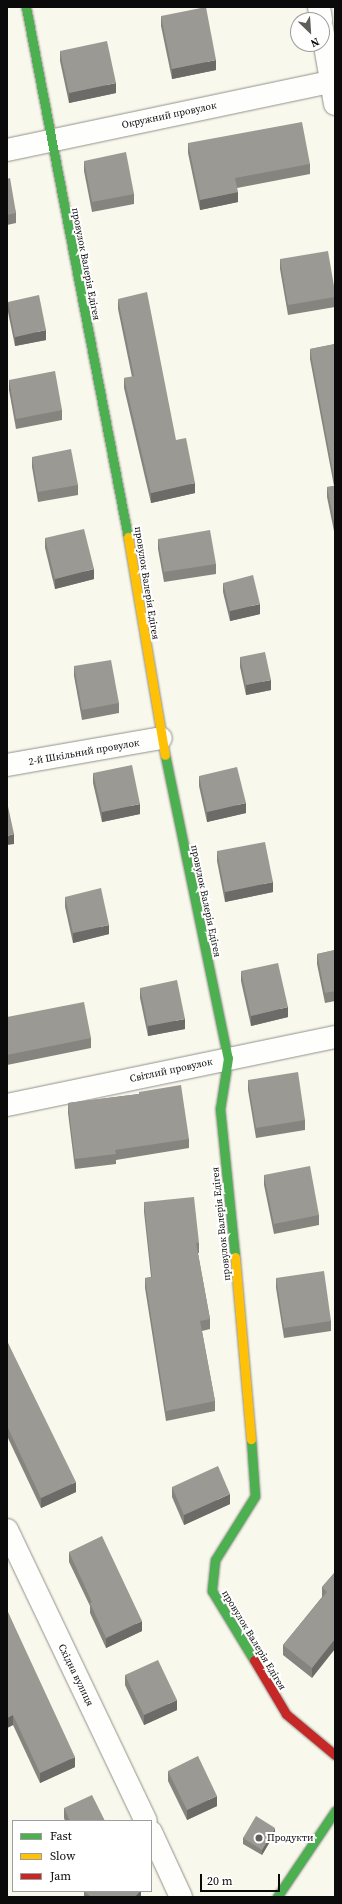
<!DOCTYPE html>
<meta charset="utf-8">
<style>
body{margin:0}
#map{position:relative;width:342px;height:1904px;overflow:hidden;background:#f9f8ec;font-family:"Source Serif 4",serif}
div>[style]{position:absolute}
.roads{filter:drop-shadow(0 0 1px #92918c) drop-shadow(0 0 1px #92918c)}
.street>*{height:22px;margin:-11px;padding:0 11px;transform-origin:11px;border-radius:11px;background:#fefefc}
.fast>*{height:9px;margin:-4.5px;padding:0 4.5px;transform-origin:4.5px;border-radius:4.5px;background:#4caf50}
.slow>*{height:9px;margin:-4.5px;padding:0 4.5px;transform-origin:4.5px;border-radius:4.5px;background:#ffc107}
.jam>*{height:9px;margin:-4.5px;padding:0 4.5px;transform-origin:4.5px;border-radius:4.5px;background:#c62828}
.wall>*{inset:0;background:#85847e}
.shaded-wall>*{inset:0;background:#6c6b67}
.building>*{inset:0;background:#9b9993}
.dots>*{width:11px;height:11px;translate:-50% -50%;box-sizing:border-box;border:2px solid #fff;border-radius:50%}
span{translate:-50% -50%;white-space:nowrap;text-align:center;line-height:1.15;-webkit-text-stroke:4px #fff;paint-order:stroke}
.street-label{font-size:10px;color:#0a0a0a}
.poi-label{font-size:10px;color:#0a0a0a}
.left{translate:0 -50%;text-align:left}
.frame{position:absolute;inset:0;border:8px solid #0a0a0a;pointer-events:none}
.legend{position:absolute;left:12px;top:1820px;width:140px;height:72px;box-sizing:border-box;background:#fff;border:1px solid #9d9d9d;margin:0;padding:5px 7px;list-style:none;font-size:12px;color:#0a0a0a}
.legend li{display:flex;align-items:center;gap:8px;height:20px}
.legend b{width:20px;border:1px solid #9d9d9d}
.north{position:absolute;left:290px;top:12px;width:40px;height:40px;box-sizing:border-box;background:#fff;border:1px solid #9d9d9d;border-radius:50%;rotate:155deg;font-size:11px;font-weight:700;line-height:16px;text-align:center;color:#0a0a0a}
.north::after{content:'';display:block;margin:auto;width:14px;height:18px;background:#5e5d59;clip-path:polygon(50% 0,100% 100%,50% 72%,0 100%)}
.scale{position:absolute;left:200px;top:1874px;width:80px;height:18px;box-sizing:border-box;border:2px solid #0a0a0a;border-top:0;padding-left:5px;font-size:12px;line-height:14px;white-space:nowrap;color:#0a0a0a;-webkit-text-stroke:3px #fff;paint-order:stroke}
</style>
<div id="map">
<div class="roads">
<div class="street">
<div style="left:319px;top:7px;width:13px;rotate:81deg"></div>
<div style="left:322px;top:28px;width:77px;rotate:80.3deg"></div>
<div style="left:7px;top:150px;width:331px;rotate:-11.9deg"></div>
<div style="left:7px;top:765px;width:156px;rotate:-9.9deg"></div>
<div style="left:7px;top:1105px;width:335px;rotate:-11.7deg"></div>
<div style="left:7px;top:1530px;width:322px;rotate:64.5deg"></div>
<div style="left:151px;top:1832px;width:72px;rotate:65.2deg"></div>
</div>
<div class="fast">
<div style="left:26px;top:7px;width:540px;rotate:79.11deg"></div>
<div style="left:165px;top:755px;width:309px;rotate:78.3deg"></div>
<div style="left:228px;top:1058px;width:52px;rotate:98.9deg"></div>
<div style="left:220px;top:1109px;width:149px;rotate:84.2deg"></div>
<div style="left:251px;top:1439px;width:57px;rotate:86deg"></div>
<div style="left:255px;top:1496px;width:75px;rotate:122deg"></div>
<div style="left:215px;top:1560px;width:31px;rotate:96deg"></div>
<div style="left:212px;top:1591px;width:81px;rotate:58.7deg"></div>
<div style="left:277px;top:1897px;width:104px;rotate:-56deg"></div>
</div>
<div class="slow">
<div style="left:128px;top:537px;width:221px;rotate:80.4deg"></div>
<div style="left:235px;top:1257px;width:183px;rotate:85deg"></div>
</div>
<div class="jam">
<div style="left:254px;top:1660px;width:63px;rotate:59.3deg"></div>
<div style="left:286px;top:1714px;width:64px;rotate:39.9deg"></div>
</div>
</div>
<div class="wall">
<div style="clip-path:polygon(161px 16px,216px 70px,172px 79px,161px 26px)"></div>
<div style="clip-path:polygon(60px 51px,116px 93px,69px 103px,60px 61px)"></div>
<div style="clip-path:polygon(188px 143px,310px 164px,310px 174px,237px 188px,238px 202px,200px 210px,188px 153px)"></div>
<div style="clip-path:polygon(84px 161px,134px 194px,134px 204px,92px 212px,84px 171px)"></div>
<div style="clip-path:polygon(7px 179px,16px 213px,16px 223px,7px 225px)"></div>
<div style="clip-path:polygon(280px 259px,335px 292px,335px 307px,288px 315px,280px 269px)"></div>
<div style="clip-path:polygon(118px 299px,195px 493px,151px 503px,124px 388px,124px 378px,132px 377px,118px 309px)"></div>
<div style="clip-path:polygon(8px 302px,46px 340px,15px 346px,8px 312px)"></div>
<div style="clip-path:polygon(335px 344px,335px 536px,327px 497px,327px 487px,334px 486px,310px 359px,310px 349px)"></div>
<div style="clip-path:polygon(9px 380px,62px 410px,62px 420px,16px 429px,9px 390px)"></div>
<div style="clip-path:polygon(32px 457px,78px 485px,78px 495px,38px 502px,32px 467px)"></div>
<div style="clip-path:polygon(45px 538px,94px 579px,55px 589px,45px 548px)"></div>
<div style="clip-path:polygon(158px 539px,216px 564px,216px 574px,164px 582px,158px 549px)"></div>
<div style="clip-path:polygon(223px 583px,260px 614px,230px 621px,223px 592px)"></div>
<div style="clip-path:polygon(240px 657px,271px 690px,246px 695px,240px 667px)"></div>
<div style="clip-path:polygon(74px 666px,119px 703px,119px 713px,82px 720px,74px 676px)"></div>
<div style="clip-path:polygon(93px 773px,140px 814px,102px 822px,93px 783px)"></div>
<div style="clip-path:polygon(199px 776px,246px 813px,207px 822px,199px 786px)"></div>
<div style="clip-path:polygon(217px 851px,273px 892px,225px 902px,217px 861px)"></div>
<div style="clip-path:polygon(65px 897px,109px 934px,73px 943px,65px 907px)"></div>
<div style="clip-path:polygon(335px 950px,335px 1001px,325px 1003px,317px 964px,317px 954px)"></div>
<div style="clip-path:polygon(241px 971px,288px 1017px,251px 1026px,241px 981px)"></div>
<div style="clip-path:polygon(140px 988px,185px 1029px,148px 1036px,140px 998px)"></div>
<div style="clip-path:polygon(7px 1017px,91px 1038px,91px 1048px,7px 1065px)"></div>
<div style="clip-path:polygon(248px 1080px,305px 1120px,305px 1130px,256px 1138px,248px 1090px)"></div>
<div style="clip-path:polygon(139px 1092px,189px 1139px,189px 1148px,116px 1160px,116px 1164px,75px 1169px,68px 1113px,68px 1103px,139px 1094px)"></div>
<div style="clip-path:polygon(264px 1175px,319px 1215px,319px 1225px,274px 1234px,264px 1185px)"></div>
<div style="clip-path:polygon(144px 1202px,199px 1243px,199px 1253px,198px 1253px,210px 1319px,210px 1329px,202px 1331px,215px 1401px,215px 1411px,166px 1421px,145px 1288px,145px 1278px,151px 1277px,144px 1212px)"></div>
<div style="clip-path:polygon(276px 1278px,331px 1321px,331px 1331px,284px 1338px,276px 1288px)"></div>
<div style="clip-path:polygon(7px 1341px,76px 1492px,41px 1508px,7px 1436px)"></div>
<div style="clip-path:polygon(172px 1487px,230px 1504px,184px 1525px,172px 1497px)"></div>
<div style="clip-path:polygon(69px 1552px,142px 1631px,106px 1648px,90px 1613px,90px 1606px,69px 1562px)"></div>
<div style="clip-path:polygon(335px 1572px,312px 1678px,283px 1655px,283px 1645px,322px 1597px,322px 1587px)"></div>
<div style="clip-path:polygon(7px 1610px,75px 1767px,40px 1783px,13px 1725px,7px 1728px)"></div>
<div style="clip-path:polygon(125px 1675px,177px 1710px,144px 1725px,125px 1685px)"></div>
<div style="clip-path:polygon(168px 1771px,217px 1806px,187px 1820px,168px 1781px)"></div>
<div style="clip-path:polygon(64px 1808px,105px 1821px,65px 1821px,64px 1818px)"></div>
<div style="clip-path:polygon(275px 1833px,262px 1855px,243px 1844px,243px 1838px)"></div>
<div style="clip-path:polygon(84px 1891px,141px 1891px,141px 1897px,84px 1897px)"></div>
</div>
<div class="shaded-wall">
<div style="clip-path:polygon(216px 60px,216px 70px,172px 79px,172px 69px)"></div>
<div style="clip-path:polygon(116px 83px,116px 93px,69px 103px,69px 93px)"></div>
<div style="clip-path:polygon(238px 192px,238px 202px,200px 210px,200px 200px)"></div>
<div style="clip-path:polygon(46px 330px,46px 340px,15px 346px,15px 337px)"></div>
<div style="clip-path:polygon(195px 483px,195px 493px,151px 503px,151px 493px)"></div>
<div style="clip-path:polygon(94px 569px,94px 579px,55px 589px,55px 579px)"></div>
<div style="clip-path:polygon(260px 604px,260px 614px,230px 621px,230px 611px)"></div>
<div style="clip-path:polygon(271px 680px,271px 690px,246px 695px,246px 685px)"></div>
<div style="clip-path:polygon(246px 803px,246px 813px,207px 822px,207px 812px)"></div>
<div style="clip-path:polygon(140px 804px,140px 814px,102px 822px,102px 812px)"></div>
<div style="clip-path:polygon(14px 834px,14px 844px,7px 845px,7px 836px)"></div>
<div style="clip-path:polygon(273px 882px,273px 892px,225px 902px,225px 892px)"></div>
<div style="clip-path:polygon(109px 925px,109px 934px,73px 943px,73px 933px)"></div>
<div style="clip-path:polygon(288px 1007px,288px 1017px,251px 1026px,251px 1016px)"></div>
<div style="clip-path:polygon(185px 1019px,185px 1029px,148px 1036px,148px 1026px)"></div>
<div style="clip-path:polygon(76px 1482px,76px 1492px,41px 1508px,41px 1498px)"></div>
<div style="clip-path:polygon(230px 1494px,230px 1504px,184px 1525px,184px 1515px)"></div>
<div style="clip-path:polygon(142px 1621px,142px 1631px,106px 1648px,106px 1638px)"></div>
<div style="clip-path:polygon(335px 1630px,335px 1649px,312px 1678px,312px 1668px)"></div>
<div style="clip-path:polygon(177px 1700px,177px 1710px,144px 1725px,144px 1715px)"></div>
<div style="clip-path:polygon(13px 1715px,13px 1725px,7px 1728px,7px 1718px)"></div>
<div style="clip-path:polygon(75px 1757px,75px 1767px,40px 1783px,40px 1773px)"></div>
<div style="clip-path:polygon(217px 1796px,217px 1806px,187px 1820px,187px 1810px)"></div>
<div style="clip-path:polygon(275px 1828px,275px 1833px,262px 1855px,262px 1850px)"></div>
<div style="clip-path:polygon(140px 1891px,141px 1891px,141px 1897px,135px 1897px)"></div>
</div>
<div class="building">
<div style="clip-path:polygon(206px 7px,216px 60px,172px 69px,161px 16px)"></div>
<div style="clip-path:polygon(107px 41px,116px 83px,69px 93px,60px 51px)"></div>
<div style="clip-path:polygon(302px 122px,310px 164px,235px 178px,238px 192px,200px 200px,188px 143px)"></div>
<div style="clip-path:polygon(126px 152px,134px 194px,92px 202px,84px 161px)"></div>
<div style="clip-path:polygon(10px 178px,16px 213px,7px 215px,7px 179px)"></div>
<div style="clip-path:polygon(328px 251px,335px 292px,335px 297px,288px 305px,280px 259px)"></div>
<div style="clip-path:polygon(147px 292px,176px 440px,186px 438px,195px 483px,151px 493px,124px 378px,134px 376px,118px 299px)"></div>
<div style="clip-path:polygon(39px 295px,46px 330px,15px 337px,8px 302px)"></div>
<div style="clip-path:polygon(335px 344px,335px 483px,310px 349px)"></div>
<div style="clip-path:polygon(55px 371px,62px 410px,16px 419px,9px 380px)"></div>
<div style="clip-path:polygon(71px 449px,78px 485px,38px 492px,32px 457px)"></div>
<div style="clip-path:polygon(335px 486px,335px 526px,327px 487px)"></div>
<div style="clip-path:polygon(84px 529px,94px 569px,55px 579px,45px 538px)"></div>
<div style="clip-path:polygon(210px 530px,216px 564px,164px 572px,158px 539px)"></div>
<div style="clip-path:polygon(253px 575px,260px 604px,230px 611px,223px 583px)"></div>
<div style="clip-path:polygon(265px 652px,271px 680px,246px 685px,240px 657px)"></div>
<div style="clip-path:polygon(111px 660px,119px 703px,82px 710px,74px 666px)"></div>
<div style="clip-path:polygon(132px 765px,140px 804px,102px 812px,93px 773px)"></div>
<div style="clip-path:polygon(237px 767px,246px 803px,207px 812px,199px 776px)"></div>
<div style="clip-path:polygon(7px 802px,14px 834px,7px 836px)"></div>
<div style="clip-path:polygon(265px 842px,273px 882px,225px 892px,217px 851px)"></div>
<div style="clip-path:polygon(101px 888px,109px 925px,73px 933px,65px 897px)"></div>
<div style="clip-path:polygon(335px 950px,335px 991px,325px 993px,317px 954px)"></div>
<div style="clip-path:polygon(278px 963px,288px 1007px,251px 1016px,241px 971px)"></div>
<div style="clip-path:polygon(177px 980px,185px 1019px,148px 1026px,140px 988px)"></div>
<div style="clip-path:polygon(84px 1002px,91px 1038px,7px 1055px,7px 1017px)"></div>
<div style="clip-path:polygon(298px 1072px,305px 1120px,256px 1128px,248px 1080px)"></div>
<div style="clip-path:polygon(181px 1085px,189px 1139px,115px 1150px,116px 1154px,75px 1159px,68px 1103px,139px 1094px,139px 1092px)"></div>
<div style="clip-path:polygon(310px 1166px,319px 1215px,274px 1224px,264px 1175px)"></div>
<div style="clip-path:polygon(194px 1197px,199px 1243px,196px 1243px,210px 1319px,200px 1321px,215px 1401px,166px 1411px,145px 1278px,152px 1277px,144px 1202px)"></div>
<div style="clip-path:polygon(324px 1271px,331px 1321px,284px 1328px,276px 1278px)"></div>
<div style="clip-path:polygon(7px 1341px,76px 1482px,41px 1498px,7px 1426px)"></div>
<div style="clip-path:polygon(218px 1466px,230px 1494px,184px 1515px,172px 1487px)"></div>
<div style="clip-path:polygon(102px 1536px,142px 1621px,106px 1638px,90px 1603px,92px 1602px,69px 1552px)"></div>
<div style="clip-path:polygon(335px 1572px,335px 1639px,312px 1668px,283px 1645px,327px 1592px,322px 1587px)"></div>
<div style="clip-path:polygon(7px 1610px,75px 1757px,40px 1773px,13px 1715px,7px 1718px)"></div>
<div style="clip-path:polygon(158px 1660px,177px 1700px,144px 1715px,125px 1675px)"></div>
<div style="clip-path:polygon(198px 1756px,217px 1796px,187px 1810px,168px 1771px)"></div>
<div style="clip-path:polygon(92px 1795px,105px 1821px,70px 1821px,64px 1808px)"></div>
<div style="clip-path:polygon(256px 1816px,275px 1828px,262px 1850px,243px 1838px)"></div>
<div style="clip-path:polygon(84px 1891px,140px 1891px,135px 1897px,91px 1897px)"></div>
</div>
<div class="dots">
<div style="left:259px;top:1838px;background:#5e5d59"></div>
</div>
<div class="street-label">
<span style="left:169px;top:115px;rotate:-12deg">Окружний провулок</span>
<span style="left:86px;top:264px;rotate:79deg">провулок Валерія Едігея</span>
<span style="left:147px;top:583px;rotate:81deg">провулок Валерія Едігея</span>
<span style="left:84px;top:752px;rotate:-10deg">2-й Шкільний провулок</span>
<span style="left:206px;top:901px;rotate:78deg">провулок Валерія Едігея</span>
<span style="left:171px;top:1070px;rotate:-12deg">Світлий провулок</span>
<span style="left:221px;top:1224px;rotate:-96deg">провулок Валерія Едігея</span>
<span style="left:254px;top:1640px;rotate:59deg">провулок Валерія Едігея</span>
<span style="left:76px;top:1675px;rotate:64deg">Східна вулиця</span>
</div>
<div class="poi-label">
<span class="left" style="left:267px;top:1838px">Продукти</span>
</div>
<div class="frame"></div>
<ul class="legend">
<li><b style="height:5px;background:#4caf50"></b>Fast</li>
<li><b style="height:5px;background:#ffc107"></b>Slow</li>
<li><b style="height:5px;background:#c62828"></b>Jam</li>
</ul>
<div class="north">N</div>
<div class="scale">20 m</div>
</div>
